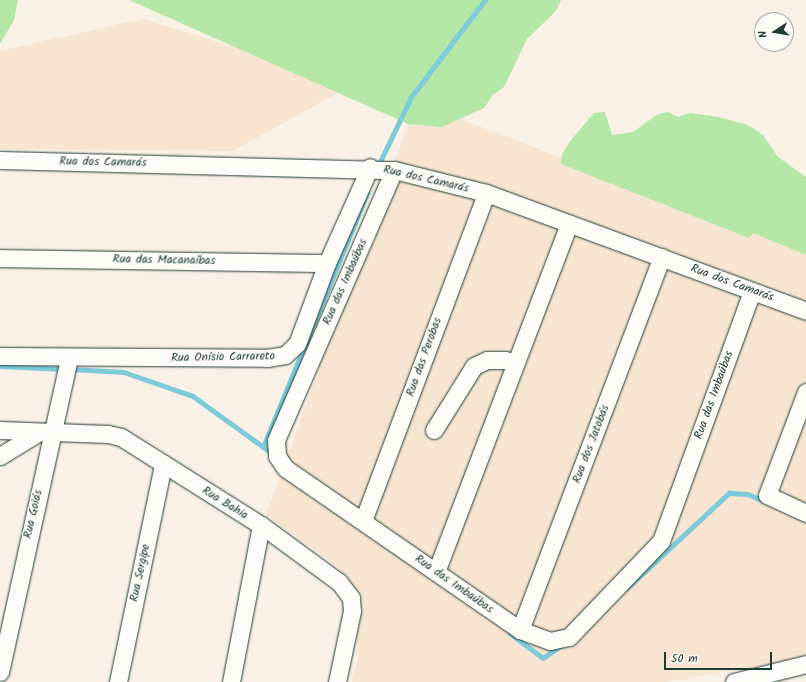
<!DOCTYPE html>
<meta charset="utf-8">
<style>
body{margin:0}
#map{position:relative;width:806px;height:682px;overflow:hidden;background:#faf1e6;font-family:Kalam,sans-serif}
div>[style]{position:absolute}
.built>*{inset:0;background:#f7e4d1}
.green>*{inset:0;background:#b4e6a6}
.stream>*{height:4.5px;margin:-2.25px;padding:0 2.25px;transform-origin:2.25px;border-radius:2.25px;background:#7ccada}
.roads{filter:drop-shadow(0 0 1px #1f3d34) drop-shadow(0 0 1px #1f3d34)}
.minor>*{height:17px;margin:-8.5px;padding:0 8.5px;transform-origin:8.5px;border-radius:8.5px;background:#fdfcf7}
span{translate:-50% -50%;white-space:nowrap;text-align:center;line-height:1.15;-webkit-text-stroke:3px #fdfcf7;paint-order:stroke}
.street-label{font-size:12px;color:#1f3d34}
.north{position:absolute;left:754px;top:12px;width:40px;height:40px;box-sizing:border-box;background:#fdfcf7;border:1px solid #a4b0a9;border-radius:50%;rotate:258deg;font-size:11px;font-weight:700;line-height:16px;text-align:center;color:#1f3d34}
.north::after{content:'';display:block;margin:auto;width:14px;height:18px;background:#1f3d34;clip-path:polygon(50% 0,100% 100%,50% 72%,0 100%)}
.scale{position:absolute;left:664px;top:652px;width:108px;height:18px;box-sizing:border-box;border:2px solid #1f3d34;border-top:0;padding-left:5px;font-size:12px;line-height:14px;white-space:nowrap;color:#1f3d34;-webkit-text-stroke:3px #fdfcf7;paint-order:stroke}
</style>
<div id="map">
<div class="built">
<div style="clip-path:polygon(143px 19px,354px 84px,233px 151px,0 149px,0 51px)"></div>
<div style="clip-path:polygon(416px 102px,806px 251px,806px 658px,665px 682px,352px 682px,358px 657px,355px 596px,340px 568px,266px 515px)"></div>
</div>
<div class="green">
<div style="clip-path:polygon(0 0,18px 0,14px 20px,0 44px)"></div>
<div style="clip-path:polygon(129px 0,561px 0,556px 11px,527px 39px,504px 87px,493px 95px,484px 108px,442px 127px,408px 124px)"></div>
<div style="clip-path:polygon(605px 112px,612px 135px,633px 132px,658px 114px,668px 112px,678px 117px,690px 113px,719px 117px,748px 125px,763px 135px,778px 157px,806px 177px,806px 255px,753px 233px,749px 238px,561px 164px,562px 154px,571px 140px,594px 113px)"></div>
</div>
<div class="stream">
<div style="left:378px;top:166px;width:76px;rotate:-64.4deg"></div>
<div style="left:411px;top:97px;width:122px;rotate:-52.7deg"></div>
<div style="left:0;top:366px;width:62px;rotate:2.8deg"></div>
<div style="left:70px;top:369px;width:54px;rotate:3.2deg"></div>
<div style="left:124px;top:372px;width:73px;rotate:19.2deg"></div>
<div style="left:193px;top:396px;width:97px;rotate:35.8deg"></div>
<div style="left:263px;top:447px;width:274px;rotate:-67.7deg"></div>
<div style="left:626px;top:589px;width:141px;rotate:-43deg"></div>
<div style="left:729px;top:493px;width:19px;rotate:3deg"></div>
<div style="left:748px;top:494px;width:17px;rotate:24deg"></div>
<div style="left:510px;top:633px;width:41px;rotate:37.1deg"></div>
<div style="left:543px;top:658px;width:24px;rotate:-35deg"></div>
</div>
<div class="roads">
<div class="minor">
<div style="left:0;top:160px;width:394px;rotate:1.5deg"></div>
<div style="left:394px;top:170px;width:95px;rotate:14deg"></div>
<div style="left:486px;top:193px;width:341px;rotate:20.2deg"></div>
<div style="left:394px;top:170px;width:295px;rotate:113.6deg"></div>
<div style="left:276px;top:440px;width:16px;rotate:86deg"></div>
<div style="left:277px;top:456px;width:14px;rotate:56deg"></div>
<div style="left:285px;top:468px;width:285px;rotate:34.6deg"></div>
<div style="left:520px;top:630px;width:32px;rotate:20deg"></div>
<div style="left:550px;top:641px;width:19px;rotate:-12deg"></div>
<div style="left:569px;top:637px;width:133px;rotate:-46.2deg"></div>
<div style="left:661px;top:541px;width:266px;rotate:-70deg"></div>
<div style="left:0;top:258px;width:327px;rotate:0.9deg"></div>
<div style="left:0;top:356px;width:267px;rotate:0.4deg"></div>
<div style="left:267px;top:358px;width:18px;rotate:-9deg"></div>
<div style="left:285px;top:355px;width:16px;rotate:-43deg"></div>
<div style="left:297px;top:344px;width:86px;rotate:-69.7deg"></div>
<div style="left:327px;top:263px;width:105px;rotate:-65.9deg"></div>
<div style="left:806px;top:392px;width:110px;rotate:110.7deg"></div>
<div style="left:767px;top:495px;width:43px;rotate:24.8deg"></div>
<div style="left:0;top:430px;width:108px;rotate:2.1deg"></div>
<div style="left:108px;top:434px;width:13px;rotate:13deg"></div>
<div style="left:121px;top:437px;width:165px;rotate:32.2deg"></div>
<div style="left:261px;top:525px;width:97px;rotate:36.2deg"></div>
<div style="left:339px;top:582px;width:20px;rotate:53deg"></div>
<div style="left:351px;top:598px;width:13px;rotate:86deg"></div>
<div style="left:352px;top:611px;width:73px;rotate:101.9deg"></div>
<div style="left:434px;top:430px;width:75px;rotate:-58deg"></div>
<div style="left:474px;top:366px;width:14px;rotate:-25deg"></div>
<div style="left:487px;top:360px;width:18px"></div>
<div style="left:505px;top:360px;width:10px;rotate:17deg"></div>
<div style="left:0;top:456px;width:46px;rotate:-31.6deg"></div>
<div style="left:363px;top:521px;width:350px;rotate:-69.4deg"></div>
<div style="left:436px;top:572px;width:373px;rotate:-69.1deg"></div>
<div style="left:520px;top:630px;width:399px;rotate:-69.2deg"></div>
<div style="left:0;top:672px;width:322px;rotate:-77.6deg"></div>
<div style="left:118px;top:682px;width:223px;rotate:-78.3deg"></div>
<div style="left:231px;top:682px;width:160px;rotate:-79.2deg"></div>
<div style="left:734px;top:682px;width:74px;rotate:-14deg"></div>
</div>
</div>
<div class="street-label">
<span style="left:103px;top:162px;rotate:1deg">Rua dos Camarás</span>
<span style="left:426px;top:179px;rotate:13deg">Rua dos Camarás</span>
<span style="left:164px;top:260px;rotate:1deg">Rua das Macanaíbas</span>
<span style="left:345px;top:282px;rotate:-66deg">Rua das Imbaúbas</span>
<span style="left:732px;top:283px;rotate:20deg">Rua dos Camarás</span>
<span style="left:223px;top:357px;rotate:-1deg">Rua Onísio Carrareto</span>
<span style="left:424px;top:357px;rotate:-70deg">Rua das Perobas</span>
<span style="left:714px;top:395px;rotate:-70deg">Rua das Imbaúbas</span>
<span style="left:591px;top:444px;rotate:-69deg">Rua dos Jatobás</span>
<span style="left:225px;top:503px;rotate:32deg">Rua Bahia</span>
<span style="left:33px;top:514px;rotate:-77deg">Rua Goiás</span>
<span style="left:140px;top:573px;rotate:-78deg">Rua Sergipe</span>
<span style="left:454px;top:584px;rotate:35deg">Rua das Imbaúbas</span>
</div>
<div class="north">N</div>
<div class="scale">50 m</div>
</div>
